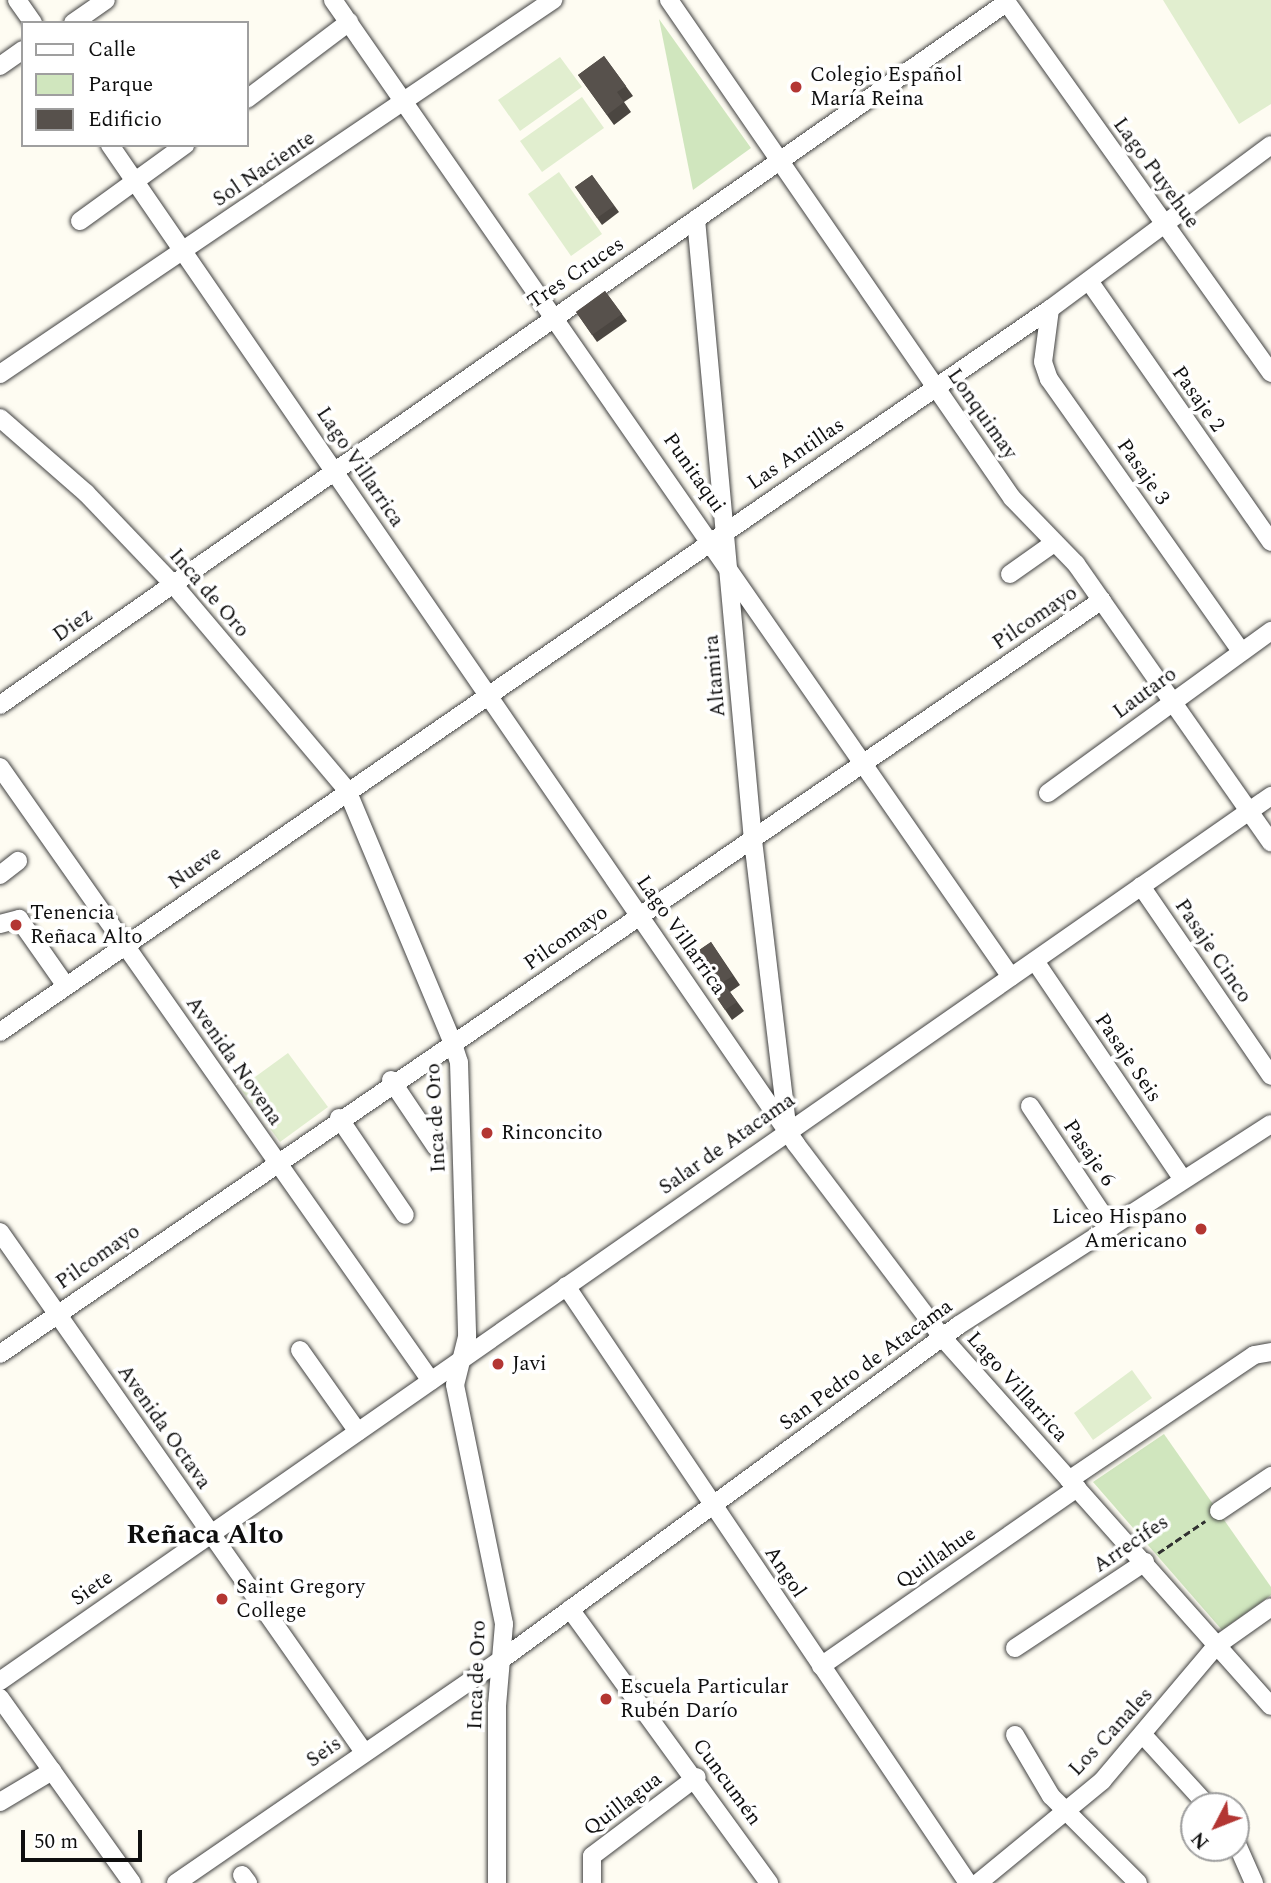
<!DOCTYPE html>
<meta charset="utf-8">
<style>
body{margin:0}
#map{position:relative;width:1271px;height:1883px;overflow:hidden;background:#fefcf2;font-family:Spectral,serif}
div>[style]{position:absolute}
.green>*{inset:0;background:#d0e6be}
.pitch>*{inset:0;background:#e1eecf}
.path>*{height:2.5px;margin-top:-1.25px;transform-origin:0;background:repeating-linear-gradient(90deg,#313131 0 7px,transparent 0 10.5px)}
.roads{filter:drop-shadow(0 0 2px #424242) drop-shadow(0 0 2px #424242)}
.minor>*{height:18px;margin:-9px;padding:0 9px;transform-origin:9px;border-radius:9px;background:#fff}
.wall>*{inset:0;background:#4b4641}
.building>*{inset:0;background:#57514c}
.dots>*{width:19px;height:19px;translate:-50% -50%;box-sizing:border-box;border:4px solid #fff;border-radius:50%}
span{translate:-50% -50%;white-space:nowrap;text-align:center;line-height:1.15;-webkit-text-stroke:7px #fff;paint-order:stroke}
.poi-label{font-size:21px;color:#0f0f0f}
.left{translate:0 -50%;text-align:left}
.right{translate:-100% -50%;text-align:right}
.street-label{font-size:21px;color:#0f0f0f}
.district-label{font-size:28px;color:#0f0f0f;font-weight:700}
.legend{position:absolute;left:21px;top:21px;width:228px;height:126px;box-sizing:border-box;background:#fff;border:2px solid #9f9f9f;margin:0;padding:9px 12px;list-style:none;font-size:21px;color:#0f0f0f}
.legend li{display:flex;align-items:center;gap:14px;height:35px}
.legend b{width:35px;border:2px solid #9f9f9f}
.north{position:absolute;left:1180px;top:1792px;width:70px;height:70px;box-sizing:border-box;background:#fff;border:2px solid #9f9f9f;border-radius:50%;rotate:228deg;font-size:19px;font-weight:700;line-height:28px;text-align:center;color:#0f0f0f}
.north::after{content:'';display:block;margin:auto;width:24px;height:32px;background:#b33633;clip-path:polygon(50% 0,100% 100%,50% 72%,0 100%)}
.scale{position:absolute;left:21px;top:1830px;width:121px;height:32px;box-sizing:border-box;border:4px solid #0f0f0f;border-top:0;padding-left:9px;font-size:21px;line-height:24px;white-space:nowrap;color:#0f0f0f;-webkit-text-stroke:5px #fff;paint-order:stroke}
</style>
<div id="map">
<div class="green">
<div style="clip-path:polygon(659px 19px,751px 148px,693px 190px)"></div>
<div style="clip-path:polygon(1164px 1434px,1271px 1587px,1271px 1595px,1222px 1630px,1093px 1482px)"></div>
</div>
<div class="pitch">
<div style="clip-path:polygon(1163px 0,1271px 0,1271px 104px,1239px 124px)"></div>
<div style="clip-path:polygon(560px 57px,582px 87px,520px 131px,498px 100px)"></div>
<div style="clip-path:polygon(582px 97px,604px 128px,542px 172px,520px 141px)"></div>
<div style="clip-path:polygon(559px 172px,602px 234px,571px 256px,528px 194px)"></div>
<div style="clip-path:polygon(288px 1053px,328px 1107px,280px 1142px,240px 1088px)"></div>
<div style="clip-path:polygon(1132px 1370px,1152px 1398px,1093px 1440px,1074px 1413px)"></div>
</div>
<div class="path">
<div style="left:1158px;top:1553px;width:57px;rotate:-34.2deg"></div>
</div>
<div class="roads">
<div class="minor">
<div style="left:17px;top:0;width:28px;rotate:55deg"></div>
<div style="left:333px;top:0;width:1189px;rotate:55.24deg"></div>
<div style="left:669px;top:0;width:605px;rotate:55.44deg"></div>
<div style="left:1012px;top:498px;width:92px;rotate:45.9deg"></div>
<div style="left:1076px;top:564px;width:340px;rotate:55deg"></div>
<div style="left:1005px;top:0;width:458px;rotate:54.5deg"></div>
<div style="left:73px;top:23px;width:40px;rotate:-34.9deg"></div>
<div style="left:0;top:66px;width:28px;rotate:-35deg"></div>
<div style="left:247px;top:99px;width:128px;rotate:-37deg"></div>
<div style="left:110px;top:145px;width:1212px;rotate:55.52deg"></div>
<div style="left:796px;top:1144px;width:242px;rotate:52.9deg"></div>
<div style="left:942px;top:1337px;width:494px;rotate:48.3deg"></div>
<div style="left:696px;top:219px;width:624px;rotate:84.76deg"></div>
<div style="left:753px;top:840px;width:286px;rotate:83.2deg"></div>
<div style="left:80px;top:221px;width:130px;rotate:-35.9deg"></div>
<div style="left:1089px;top:281px;width:318px;rotate:55.1deg"></div>
<div style="left:1050px;top:309px;width:53px;rotate:97.5deg"></div>
<div style="left:1043px;top:362px;width:18px;rotate:71deg"></div>
<div style="left:1049px;top:379px;width:333px;rotate:54.8deg"></div>
<div style="left:0;top:374px;width:668px;rotate:-34.07deg"></div>
<div style="left:0;top:418px;width:114px;rotate:41.1deg"></div>
<div style="left:86px;top:493px;width:126px;rotate:46.3deg"></div>
<div style="left:173px;top:584px;width:270px;rotate:49.8deg"></div>
<div style="left:347px;top:790px;width:275px;rotate:67.3deg"></div>
<div style="left:453px;top:1044px;width:19px;rotate:72deg"></div>
<div style="left:459px;top:1062px;width:275px;rotate:88.3deg"></div>
<div style="left:467px;top:1337px;width:49px;rotate:104deg"></div>
<div style="left:455px;top:1385px;width:244px;rotate:78.4deg"></div>
<div style="left:504px;top:1624px;width:81px;rotate:94.9deg"></div>
<div style="left:497px;top:1705px;width:178px;rotate:90deg"></div>
<div style="left:1010px;top:574px;width:54px;rotate:-35.2deg"></div>
<div style="left:0;top:705px;width:1227px;rotate:-34.91deg"></div>
<div style="left:0;top:767px;width:750px;rotate:54.93deg"></div>
<div style="left:1048px;top:793px;width:276px;rotate:-36deg"></div>
<div style="left:0;top:875px;width:23px;rotate:-38deg"></div>
<div style="left:1141px;top:886px;width:230px;rotate:55.6deg"></div>
<div style="left:0;top:924px;width:20px;rotate:-15deg"></div>
<div style="left:19px;top:919px;width:82px;rotate:55deg"></div>
<div style="left:1035px;top:961px;width:264px;rotate:55.9deg"></div>
<div style="left:0;top:1032px;width:1275px;rotate:-34.55deg"></div>
<div style="left:1050px;top:309px;width:275px;rotate:-36.6deg"></div>
<div style="left:391px;top:1080px;width:81px;rotate:56.1deg"></div>
<div style="left:1030px;top:1106px;width:146px;rotate:56.2deg"></div>
<div style="left:339px;top:1118px;width:117px;rotate:55.8deg"></div>
<div style="left:0;top:1232px;width:635px;rotate:55.01deg"></div>
<div style="left:566px;top:1286px;width:720px;rotate:56.04deg"></div>
<div style="left:300px;top:1350px;width:100px;rotate:54.7deg"></div>
<div style="left:0;top:1354px;width:1335px;rotate:-34.38deg"></div>
<div style="left:1069px;top:1480px;width:223px;rotate:-34deg"></div>
<div style="left:1254px;top:1355px;width:17px;rotate:-10deg"></div>
<div style="left:1219px;top:1511px;width:63px;rotate:-33.9deg"></div>
<div style="left:570px;top:1609px;width:339px;rotate:54deg"></div>
<div style="left:1015px;top:1648px;width:156px;rotate:-33.5deg"></div>
<div style="left:821px;top:1666px;width:312px;rotate:-34.8deg"></div>
<div style="left:0;top:1681px;width:1549px;rotate:-34.85deg"></div>
<div style="left:0;top:1698px;width:227px;rotate:54.5deg"></div>
<div style="left:1015px;top:1735px;width:71px;rotate:59.5deg"></div>
<div style="left:1051px;top:1796px;width:123px;rotate:45deg"></div>
<div style="left:1144px;top:1736px;width:95px;rotate:47.6deg"></div>
<div style="left:0;top:1802px;width:61px;rotate:-30.8deg"></div>
<div style="left:1236px;top:1842px;width:45px;rotate:66.3deg"></div>
<div style="left:242px;top:1875px;width:10px;rotate:53deg"></div>
<div style="left:176px;top:1883px;width:394px;rotate:-34.5deg"></div>
<div style="left:501px;top:1660px;width:567px;rotate:-36.18deg"></div>
<div style="left:959px;top:1325px;width:371px;rotate:-32.8deg"></div>
<div style="left:592px;top:1883px;width:27px;rotate:-90deg"></div>
<div style="left:592px;top:1856px;width:131px;rotate:-37deg"></div>
<div style="left:978px;top:1883px;width:161px;rotate:-39.4deg"></div>
<div style="left:1102px;top:1781px;width:177px;rotate:-49.8deg"></div>
<div style="left:1216px;top:1646px;width:67px;rotate:-35.3deg"></div>
</div>
</div>
<div class="wall">
<div style="clip-path:polygon(604px 56px,633px 96px,624px 102px,631px 112px,614px 125px,578px 75px)"></div>
<div style="clip-path:polygon(592px 175px,619px 212px,602px 225px,575px 187px)"></div>
<div style="clip-path:polygon(605px 291px,627px 321px,597px 342px,576px 312px)"></div>
<div style="clip-path:polygon(711px 942px,740px 985px,730px 992px,744px 1011px,732px 1020px,689px 957px)"></div>
</div>
<div class="building">
<div style="clip-path:polygon(604px 56px,626px 86px,617px 92px,624px 102px,607px 115px,578px 75px)"></div>
<div style="clip-path:polygon(592px 175px,614px 206px,597px 218px,575px 187px)"></div>
<div style="clip-path:polygon(605px 291px,622px 314px,592px 335px,576px 312px)"></div>
<div style="clip-path:polygon(711px 942px,733px 976px,723px 982px,737px 1002px,725px 1010px,689px 957px)"></div>
</div>
<div class="dots">
<div style="left:796px;top:87px;background:#b33633"></div>
<div style="left:16px;top:925px;background:#b33633"></div>
<div style="left:487px;top:1133px;background:#b33633"></div>
<div style="left:1201px;top:1229px;background:#b33633"></div>
<div style="left:498px;top:1364px;background:#b33633"></div>
<div style="left:222px;top:1599px;background:#b33633"></div>
<div style="left:606px;top:1699px;background:#b33633"></div>
</div>
<div class="poi-label">
<span class="left" style="left:810px;top:87px">Colegio Español<br>María Reina</span>
<span class="left" style="left:30px;top:925px">Tenencia<br>Reñaca Alto</span>
<span class="left" style="left:501px;top:1133px">Rinconcito</span>
<span class="right" style="left:1187px;top:1229px">Liceo Hispano<br>Americano</span>
<span class="left" style="left:512px;top:1364px">Javi</span>
<span class="left" style="left:236px;top:1599px">Saint Gregory<br>College</span>
<span class="left" style="left:620px;top:1699px">Escuela Particular<br>Rubén Darío</span>
</div>
<div class="street-label">
<span style="left:264px;top:169px;rotate:-34deg">Sol Naciente</span>
<span style="left:1156px;top:173px;rotate:54deg">Lago Puyehue</span>
<span style="left:576px;top:273px;rotate:-34deg">Tres Cruces</span>
<span style="left:1198px;top:399px;rotate:55deg">Pasaje 2</span>
<span style="left:982px;top:414px;rotate:55deg">Lonquimay</span>
<span style="left:796px;top:454px;rotate:-34deg">Las Antillas</span>
<span style="left:360px;top:467px;rotate:56deg">Lago Villarrica</span>
<span style="left:1143px;top:472px;rotate:55deg">Pasaje 3</span>
<span style="left:694px;top:473px;rotate:55deg">Punitaqui</span>
<span style="left:209px;top:593px;rotate:49deg">Inca de Oro</span>
<span style="left:1035px;top:618px;rotate:-34deg">Pilcomayo</span>
<span style="left:73px;top:625px;rotate:-35deg">Diez</span>
<span style="left:715px;top:676px;rotate:-95deg">Altamira</span>
<span style="left:1145px;top:693px;rotate:-36deg">Lautaro</span>
<span style="left:195px;top:868px;rotate:-35deg">Nueve</span>
<span style="left:681px;top:935px;rotate:55deg">Lago Villarrica</span>
<span style="left:566px;top:938px;rotate:-35deg">Pilcomayo</span>
<span style="left:1213px;top:951px;rotate:56deg">Pasaje Cinco</span>
<span style="left:1128px;top:1058px;rotate:56deg">Pasaje Seis</span>
<span style="left:234px;top:1061px;rotate:55deg">Avenida Novena</span>
<span style="left:436px;top:1118px;rotate:-93deg">Inca de Oro</span>
<span style="left:727px;top:1144px;rotate:-35deg">Salar de Atacama</span>
<span style="left:1089px;top:1153px;rotate:56deg">Pasaje 6</span>
<span style="left:98px;top:1257px;rotate:-35deg">Pilcomayo</span>
<span style="left:866px;top:1365px;rotate:-36deg">San Pedro de Atacama</span>
<span style="left:1017px;top:1387px;rotate:48deg">Lago Villarrica</span>
<span style="left:164px;top:1427px;rotate:55deg">Avenida Octava</span>
<span style="left:1131px;top:1544px;rotate:-34deg">Arrecifes</span>
<span style="left:936px;top:1558px;rotate:-35deg">Quillahue</span>
<span style="left:785px;top:1572px;rotate:56deg">Angol</span>
<span style="left:92px;top:1588px;rotate:-35deg">Siete</span>
<span style="left:477px;top:1675px;rotate:-88deg">Inca de Oro</span>
<span style="left:1111px;top:1732px;rotate:-47deg">Los Canales</span>
<span style="left:324px;top:1752px;rotate:-35deg">Seis</span>
<span style="left:727px;top:1782px;rotate:54deg">Cuncumén</span>
<span style="left:623px;top:1804px;rotate:-37deg">Quillagua</span>
</div>
<div class="district-label">
<span style="left:205px;top:1535px">Reñaca Alto</span>
</div>
<ul class="legend">
<li><b style="height:9px;background:#fff"></b>Calle</li>
<li><b style="height:19px;background:#d0e6be"></b>Parque</li>
<li><b style="height:19px;background:#57514c"></b>Edificio</li>
</ul>
<div class="north">N</div>
<div class="scale">50 m</div>
</div>
